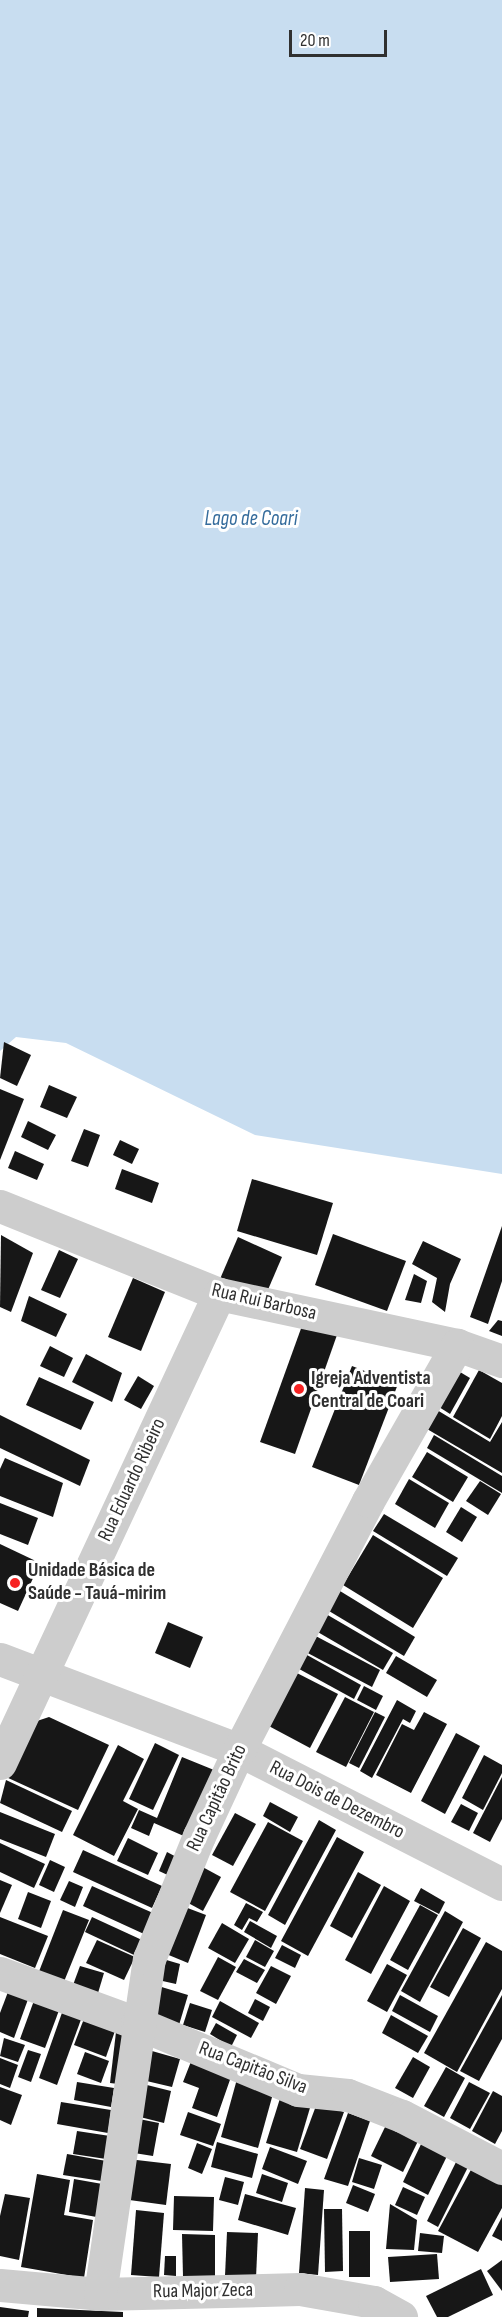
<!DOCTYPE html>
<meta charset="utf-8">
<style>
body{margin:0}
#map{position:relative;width:502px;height:2317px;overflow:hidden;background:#fff;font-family:"Sofia Sans Condensed",sans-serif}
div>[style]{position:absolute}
.water>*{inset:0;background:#c8ddf0}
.building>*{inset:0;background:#171717}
.minor>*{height:33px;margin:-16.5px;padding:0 16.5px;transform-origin:16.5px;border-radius:16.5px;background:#cdcdcd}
.dots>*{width:16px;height:16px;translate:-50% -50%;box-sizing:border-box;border:3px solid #fff;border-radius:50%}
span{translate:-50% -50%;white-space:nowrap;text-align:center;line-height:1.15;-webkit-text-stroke:6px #fff;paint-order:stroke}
.street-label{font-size:20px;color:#303030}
.poi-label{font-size:20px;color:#303030;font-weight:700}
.left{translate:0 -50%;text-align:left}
.water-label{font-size:21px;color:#356c9c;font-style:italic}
.scale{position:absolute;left:289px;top:30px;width:98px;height:27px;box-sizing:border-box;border:3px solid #303030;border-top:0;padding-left:8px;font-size:18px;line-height:21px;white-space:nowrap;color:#303030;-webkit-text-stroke:4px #fff;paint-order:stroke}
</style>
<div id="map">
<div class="water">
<div style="clip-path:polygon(0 0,502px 0,502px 1174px,255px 1135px,66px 1043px,16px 1037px,0 1051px)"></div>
</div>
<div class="building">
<div style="clip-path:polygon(4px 1042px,31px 1055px,17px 1086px,0 1078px)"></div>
<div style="clip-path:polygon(49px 1085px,77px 1097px,67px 1118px,40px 1107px)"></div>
<div style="clip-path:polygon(0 1089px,24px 1099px,0 1160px)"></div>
<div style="clip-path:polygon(28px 1121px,56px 1135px,48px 1150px,21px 1137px)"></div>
<div style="clip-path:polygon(84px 1129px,100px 1135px,88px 1167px,71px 1161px)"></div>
<div style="clip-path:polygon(120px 1140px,139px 1149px,132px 1164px,113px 1155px)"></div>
<div style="clip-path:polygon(15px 1151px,44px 1164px,37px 1180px,8px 1168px)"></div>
<div style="clip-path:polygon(122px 1169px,159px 1183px,152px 1203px,115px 1189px)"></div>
<div style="clip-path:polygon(252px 1179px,333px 1203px,317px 1255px,237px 1231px)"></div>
<div style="clip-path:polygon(502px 1226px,502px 1281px,488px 1324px,470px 1317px)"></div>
<div style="clip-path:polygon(333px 1234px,406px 1261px,387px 1311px,315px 1285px)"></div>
<div style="clip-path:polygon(1px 1235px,33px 1253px,11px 1312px,0 1307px)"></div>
<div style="clip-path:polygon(238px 1237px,282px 1257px,264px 1299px,220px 1279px)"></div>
<div style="clip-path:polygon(423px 1241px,461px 1259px,450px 1284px,445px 1312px,432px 1302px,437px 1278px,412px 1264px)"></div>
<div style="clip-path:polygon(59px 1250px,78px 1259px,60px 1298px,41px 1290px)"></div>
<div style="clip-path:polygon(414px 1274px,427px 1281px,421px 1303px,405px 1300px)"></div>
<div style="clip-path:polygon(133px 1278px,165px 1292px,141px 1351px,108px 1337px)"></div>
<div style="clip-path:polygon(29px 1296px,67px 1314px,56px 1337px,21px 1321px)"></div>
<div style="clip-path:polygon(498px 1320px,502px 1321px,502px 1336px,489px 1331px)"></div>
<div style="clip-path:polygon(303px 1323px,337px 1335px,295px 1454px,260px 1442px)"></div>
<div style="clip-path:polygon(50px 1346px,73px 1358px,64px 1377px,40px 1366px)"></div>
<div style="clip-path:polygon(86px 1354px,122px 1373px,112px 1402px,72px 1382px)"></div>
<div style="clip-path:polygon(352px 1366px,398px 1384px,359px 1485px,312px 1467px)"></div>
<div style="clip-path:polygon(479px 1370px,502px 1383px,502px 1416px,490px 1439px,453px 1417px)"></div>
<div style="clip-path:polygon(460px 1372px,470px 1378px,450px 1414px,439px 1407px)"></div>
<div style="clip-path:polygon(138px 1376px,154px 1386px,141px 1409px,124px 1400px)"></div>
<div style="clip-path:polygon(39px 1377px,94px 1402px,81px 1430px,26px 1405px)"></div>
<div style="clip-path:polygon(437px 1410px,490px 1442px,502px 1422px,502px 1473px,427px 1429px)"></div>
<div style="clip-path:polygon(0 1415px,90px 1460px,80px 1486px,0 1448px)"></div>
<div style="clip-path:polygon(434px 1435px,502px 1476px,502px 1493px,427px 1448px)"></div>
<div style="clip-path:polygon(427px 1452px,468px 1477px,453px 1502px,412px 1477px)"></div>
<div style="clip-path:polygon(5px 1458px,63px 1483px,53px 1517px,0 1496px,0 1469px)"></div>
<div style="clip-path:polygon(409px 1479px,449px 1503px,435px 1528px,395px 1504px)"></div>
<div style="clip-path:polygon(480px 1481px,501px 1494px,488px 1515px,466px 1501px)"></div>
<div style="clip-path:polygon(0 1503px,38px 1518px,28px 1545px,0 1534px)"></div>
<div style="clip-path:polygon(461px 1507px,477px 1517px,462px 1542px,446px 1532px)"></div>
<div style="clip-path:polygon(384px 1514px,458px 1558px,447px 1576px,373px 1531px)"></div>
<div style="clip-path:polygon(373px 1535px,443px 1578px,413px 1628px,343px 1585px)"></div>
<div style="clip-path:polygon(0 1544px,40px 1563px,18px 1611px,0 1603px)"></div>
<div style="clip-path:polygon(340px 1591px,415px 1637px,404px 1656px,329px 1611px)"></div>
<div style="clip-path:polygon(326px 1614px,393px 1653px,383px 1670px,316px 1631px)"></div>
<div style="clip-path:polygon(168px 1622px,203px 1637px,190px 1668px,155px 1653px)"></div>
<div style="clip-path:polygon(310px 1633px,380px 1670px,372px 1687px,302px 1650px)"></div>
<div style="clip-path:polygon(298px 1650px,361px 1685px,354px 1699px,290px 1664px)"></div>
<div style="clip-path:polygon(396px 1656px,437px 1680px,427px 1697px,386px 1673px)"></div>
<div style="clip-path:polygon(293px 1671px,338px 1694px,310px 1748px,265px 1724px)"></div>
<div style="clip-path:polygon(364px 1686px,383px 1696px,376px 1710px,357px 1700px)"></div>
<div style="clip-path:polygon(345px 1697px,374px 1712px,346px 1767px,316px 1752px)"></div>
<div style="clip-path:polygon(397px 1700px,416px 1711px,410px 1723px,403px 1719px,372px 1778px,360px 1771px)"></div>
<div style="clip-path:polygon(375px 1712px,385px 1717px,359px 1768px,349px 1763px)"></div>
<div style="clip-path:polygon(424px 1712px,447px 1724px,411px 1793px,376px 1775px,402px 1724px,414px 1730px)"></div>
<div style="clip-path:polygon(49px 1717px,109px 1745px,78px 1810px,6px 1777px,31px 1723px)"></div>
<div style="clip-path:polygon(456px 1733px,480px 1746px,445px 1814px,421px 1801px)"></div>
<div style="clip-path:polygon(155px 1743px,179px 1755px,153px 1810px,129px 1799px)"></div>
<div style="clip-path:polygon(118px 1745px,144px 1759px,123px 1801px,138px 1809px,114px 1856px,73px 1835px)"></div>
<div style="clip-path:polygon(484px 1755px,502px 1765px,502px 1773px,483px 1810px,462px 1798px)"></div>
<div style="clip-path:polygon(182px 1757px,214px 1770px,186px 1837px,154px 1823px,149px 1836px,131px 1828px,139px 1810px,157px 1818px)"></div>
<div style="clip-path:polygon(502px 1777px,502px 1819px,490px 1842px,473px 1833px)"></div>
<div style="clip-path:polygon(6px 1780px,72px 1811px,62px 1832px,0 1803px)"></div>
<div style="clip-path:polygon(270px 1802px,298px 1817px,290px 1832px,263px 1816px)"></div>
<div style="clip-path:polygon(461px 1804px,478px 1813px,469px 1831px,451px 1822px)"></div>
<div style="clip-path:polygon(0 1812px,55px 1834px,46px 1857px,0 1839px)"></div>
<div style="clip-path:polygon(235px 1813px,256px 1824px,233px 1866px,212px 1855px)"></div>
<div style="clip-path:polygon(319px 1820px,336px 1830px,285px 1925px,268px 1915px)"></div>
<div style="clip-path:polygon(268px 1822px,303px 1841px,265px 1911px,230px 1892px)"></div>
<div style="clip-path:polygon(337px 1837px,364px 1852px,308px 1956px,281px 1941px)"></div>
<div style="clip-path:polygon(128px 1838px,158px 1853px,148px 1875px,117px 1861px)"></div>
<div style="clip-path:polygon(0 1843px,45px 1864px,34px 1888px,0 1872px)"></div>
<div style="clip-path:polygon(83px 1850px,162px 1886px,152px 1908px,73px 1872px)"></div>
<div style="clip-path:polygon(167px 1852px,182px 1860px,174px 1878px,159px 1871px)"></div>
<div style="clip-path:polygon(50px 1860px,65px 1867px,54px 1892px,39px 1885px)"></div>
<div style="clip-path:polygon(197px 1864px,221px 1877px,203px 1911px,179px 1898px)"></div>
<div style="clip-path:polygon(358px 1872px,381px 1885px,352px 1938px,330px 1926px)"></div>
<div style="clip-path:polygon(0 1880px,12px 1885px,0 1913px)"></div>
<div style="clip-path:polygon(69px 1881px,83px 1887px,75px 1907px,60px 1900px)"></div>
<div style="clip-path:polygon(92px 1886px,153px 1913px,144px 1934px,83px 1906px)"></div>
<div style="clip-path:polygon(384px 1886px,410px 1901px,371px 1974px,345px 1960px)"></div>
<div style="clip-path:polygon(421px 1888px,445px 1902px,439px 1914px,414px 1901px)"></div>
<div style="clip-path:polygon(28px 1892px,51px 1901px,41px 1928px,18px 1919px)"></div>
<div style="clip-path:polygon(246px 1903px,263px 1912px,257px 1922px,249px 1918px,242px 1930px,234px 1925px)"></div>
<div style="clip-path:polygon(177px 1904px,206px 1915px,188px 1963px,159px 1951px)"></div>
<div style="clip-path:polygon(420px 1905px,438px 1915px,408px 1970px,390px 1960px)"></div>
<div style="clip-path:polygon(63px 1910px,89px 1920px,63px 1984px,38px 1974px)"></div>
<div style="clip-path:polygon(445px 1911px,463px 1922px,420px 2002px,401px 1991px)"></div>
<div style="clip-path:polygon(0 1917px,48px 1936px,35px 1968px,0 1954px)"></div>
<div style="clip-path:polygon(92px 1917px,142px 1940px,134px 1955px,85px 1932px)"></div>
<div style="clip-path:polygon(250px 1921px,277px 1936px,271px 1948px,244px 1932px)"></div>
<div style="clip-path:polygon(222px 1923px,249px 1939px,235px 1963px,208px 1948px)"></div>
<div style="clip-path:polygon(463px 1928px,481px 1938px,449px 1997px,430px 1987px)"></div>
<div style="clip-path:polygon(97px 1940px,135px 1957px,124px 1980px,86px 1963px)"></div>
<div style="clip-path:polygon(255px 1940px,274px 1951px,265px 1967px,246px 1957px)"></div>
<div style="clip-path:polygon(486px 1942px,502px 1951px,502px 1989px,457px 2072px,424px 2053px)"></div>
<div style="clip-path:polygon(282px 1945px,301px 1955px,295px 1968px,275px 1958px)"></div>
<div style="clip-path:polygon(218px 1957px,236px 1967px,218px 2000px,200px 1991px)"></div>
<div style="clip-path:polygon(163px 1959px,180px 1964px,176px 1984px,158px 1980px)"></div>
<div style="clip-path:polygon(244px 1959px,265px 1970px,257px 1983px,236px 1972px)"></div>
<div style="clip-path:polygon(387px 1964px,407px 1975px,387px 2012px,367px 2001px)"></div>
<div style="clip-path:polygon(80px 1966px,104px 1973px,98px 1993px,73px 1985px)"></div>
<div style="clip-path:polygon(271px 1966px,291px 1976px,276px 2004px,256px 1993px)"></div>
<div style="clip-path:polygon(11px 1984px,31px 1991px,14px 2038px,0 2032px,0 2013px)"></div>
<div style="clip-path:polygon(155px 1985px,188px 1995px,179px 2025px,146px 2015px)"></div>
<div style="clip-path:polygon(36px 1995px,61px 2005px,45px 2048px,20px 2039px)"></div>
<div style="clip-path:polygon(400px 1995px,438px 2016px,430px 2032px,392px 2011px)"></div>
<div style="clip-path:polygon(502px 1995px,502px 2039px,479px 2081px,460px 2071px)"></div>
<div style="clip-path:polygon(255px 1999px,270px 2007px,263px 2021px,248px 2013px)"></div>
<div style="clip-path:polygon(220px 2001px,259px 2023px,251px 2038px,212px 2017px)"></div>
<div style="clip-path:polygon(190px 2003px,212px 2010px,205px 2032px,183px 2025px)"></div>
<div style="clip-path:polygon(64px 2007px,83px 2014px,57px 2085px,39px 2078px)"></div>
<div style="clip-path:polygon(391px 2015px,428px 2036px,418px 2053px,382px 2033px)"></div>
<div style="clip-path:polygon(85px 2016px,116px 2028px,106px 2057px,74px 2045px)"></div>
<div style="clip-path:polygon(216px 2023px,237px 2035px,231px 2047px,210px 2034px)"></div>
<div style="clip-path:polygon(116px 2032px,134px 2034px,127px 2085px,110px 2083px)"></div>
<div style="clip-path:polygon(4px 2038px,25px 2045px,18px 2062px,0 2056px)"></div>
<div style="clip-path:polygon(145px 2049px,180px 2059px,172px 2087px,138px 2079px)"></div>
<div style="clip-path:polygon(28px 2050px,41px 2054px,31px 2082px,18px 2077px)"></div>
<div style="clip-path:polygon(85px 2052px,109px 2061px,101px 2083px,77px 2074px)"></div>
<div style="clip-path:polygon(413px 2057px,430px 2067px,413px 2098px,395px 2088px)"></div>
<div style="clip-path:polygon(0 2058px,18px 2065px,10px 2088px,0 2084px)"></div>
<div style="clip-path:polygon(192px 2059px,232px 2074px,217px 2117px,192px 2108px,199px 2088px,183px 2082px)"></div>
<div style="clip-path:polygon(446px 2067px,465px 2078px,444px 2117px,424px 2106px)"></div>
<div style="clip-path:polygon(237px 2079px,274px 2090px,258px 2148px,221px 2137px)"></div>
<div style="clip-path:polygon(77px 2082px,114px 2088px,111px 2107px,74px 2100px)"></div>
<div style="clip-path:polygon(469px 2082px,490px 2093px,470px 2129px,450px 2118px)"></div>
<div style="clip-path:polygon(139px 2083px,171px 2091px,164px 2123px,132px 2115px)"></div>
<div style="clip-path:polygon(0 2087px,22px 2095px,11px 2125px,0 2120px)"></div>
<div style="clip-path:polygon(493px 2091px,502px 2096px,502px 2131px,495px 2144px,472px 2131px)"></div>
<div style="clip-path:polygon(282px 2092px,312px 2101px,297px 2152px,266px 2143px)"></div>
<div style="clip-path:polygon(61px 2102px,111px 2110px,108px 2133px,57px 2124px)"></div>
<div style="clip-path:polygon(317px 2103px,344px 2112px,327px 2159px,300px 2149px)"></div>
<div style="clip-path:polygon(188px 2112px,221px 2124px,213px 2146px,180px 2135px)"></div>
<div style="clip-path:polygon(348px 2113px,370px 2121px,348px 2186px,324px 2179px)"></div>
<div style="clip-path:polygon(139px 2119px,159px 2123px,153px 2156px,134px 2153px)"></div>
<div style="clip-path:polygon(386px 2125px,418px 2141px,403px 2172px,371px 2156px)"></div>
<div style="clip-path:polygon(77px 2131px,110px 2136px,106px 2159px,73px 2154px)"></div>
<div style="clip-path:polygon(423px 2140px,448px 2154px,428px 2195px,403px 2182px)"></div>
<div style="clip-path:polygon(217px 2142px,258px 2154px,252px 2178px,211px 2167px)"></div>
<div style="clip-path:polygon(197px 2143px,212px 2149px,202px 2174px,188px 2168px)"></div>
<div style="clip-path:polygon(270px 2147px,307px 2161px,298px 2184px,262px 2169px)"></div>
<div style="clip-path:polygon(67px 2154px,112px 2162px,108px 2182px,63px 2175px)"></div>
<div style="clip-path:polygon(359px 2158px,382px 2165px,374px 2189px,352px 2182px)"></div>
<div style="clip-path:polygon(128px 2159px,171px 2164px,166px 2205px,122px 2199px)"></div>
<div style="clip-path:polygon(457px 2160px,469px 2165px,438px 2227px,427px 2221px)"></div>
<div style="clip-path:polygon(473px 2166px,502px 2181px,502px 2208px,478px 2252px,438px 2231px)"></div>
<div style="clip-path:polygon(37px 2174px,70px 2180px,64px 2215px,93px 2220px,84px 2278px,21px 2267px)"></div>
<div style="clip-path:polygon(262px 2174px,288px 2183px,282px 2202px,256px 2193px)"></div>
<div style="clip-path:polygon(225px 2177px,244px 2182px,238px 2205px,219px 2200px)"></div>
<div style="clip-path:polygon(74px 2179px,108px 2185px,102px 2218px,69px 2212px)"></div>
<div style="clip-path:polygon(353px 2185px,375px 2194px,368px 2212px,346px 2203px)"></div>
<div style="clip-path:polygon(403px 2187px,425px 2197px,417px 2215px,395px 2205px)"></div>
<div style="clip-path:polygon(305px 2188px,324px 2190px,318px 2275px,299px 2273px)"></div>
<div style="clip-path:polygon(5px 2194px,30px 2198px,19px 2260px,0 2256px,0 2216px)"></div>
<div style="clip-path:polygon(245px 2194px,296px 2208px,288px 2235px,238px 2220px)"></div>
<div style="clip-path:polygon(174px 2196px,214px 2197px,213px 2231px,173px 2230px)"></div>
<div style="clip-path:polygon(390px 2204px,417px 2220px,414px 2250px,386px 2249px)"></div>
<div style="clip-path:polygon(324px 2209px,342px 2209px,343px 2271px,325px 2272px)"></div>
<div style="clip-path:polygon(136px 2210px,164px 2213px,159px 2277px,131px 2275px)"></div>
<div style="clip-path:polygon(502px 2217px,502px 2241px,492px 2236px)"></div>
<div style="clip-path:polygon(349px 2231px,370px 2231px,370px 2277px,349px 2277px)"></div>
<div style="clip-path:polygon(227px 2232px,258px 2233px,256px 2278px,225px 2276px)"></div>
<div style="clip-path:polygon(420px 2233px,444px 2236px,442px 2253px,418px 2251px)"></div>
<div style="clip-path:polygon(182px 2234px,215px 2235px,215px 2277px,183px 2277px)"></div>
<div style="clip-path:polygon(437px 2254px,439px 2279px,390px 2282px,388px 2257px)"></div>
<div style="clip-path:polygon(165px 2256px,176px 2256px,176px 2276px,164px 2275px)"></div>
<div style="clip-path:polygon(502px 2260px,502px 2291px,487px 2271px)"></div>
<div style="clip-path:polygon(481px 2269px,493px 2295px,448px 2317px,437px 2317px,426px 2296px)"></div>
<div style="clip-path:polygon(0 2307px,29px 2311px,28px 2317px,0 2317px)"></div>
<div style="clip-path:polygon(37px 2308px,123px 2312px,123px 2317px,37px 2317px)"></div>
</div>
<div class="minor">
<div style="left:0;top:1206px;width:236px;rotate:21.9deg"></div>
<div style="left:219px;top:1294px;width:243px;rotate:12.1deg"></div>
<div style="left:457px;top:1345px;width:48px;rotate:19.6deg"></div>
<div style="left:0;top:1659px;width:256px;rotate:20.8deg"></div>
<div style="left:239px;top:1750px;width:295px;rotate:27deg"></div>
<div style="left:0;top:1763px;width:518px;rotate:-64.97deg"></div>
<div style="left:0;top:1973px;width:146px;rotate:20.1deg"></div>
<div style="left:137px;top:2023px;width:174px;rotate:22.6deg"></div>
<div style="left:298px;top:2090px;width:50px;rotate:5.7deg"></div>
<div style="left:348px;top:2095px;width:58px;rotate:21.3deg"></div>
<div style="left:402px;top:2116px;width:113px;rotate:27.5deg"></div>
<div style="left:0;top:2285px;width:100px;rotate:5.1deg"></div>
<div style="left:100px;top:2294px;width:200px;rotate:-1.4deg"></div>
<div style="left:300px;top:2289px;width:75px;rotate:10deg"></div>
<div style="left:374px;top:2302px;width:31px;rotate:29deg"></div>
<div style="left:100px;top:2294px;width:339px;rotate:-81.7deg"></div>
<div style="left:149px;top:1959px;width:133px;rotate:-67.9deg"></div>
<div style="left:199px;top:1836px;width:95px;rotate:-65.1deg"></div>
<div style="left:239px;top:1750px;width:280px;rotate:-62.6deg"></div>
<div style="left:368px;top:1501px;width:180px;rotate:-60.3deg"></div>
</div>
<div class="dots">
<div style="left:299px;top:1389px;background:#f72323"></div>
<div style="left:15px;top:1583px;background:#f72323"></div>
</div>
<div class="street-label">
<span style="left:264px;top:1302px;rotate:13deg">Rua Rui Barbosa</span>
<span style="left:132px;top:1480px;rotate:-65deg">Rua Eduardo Ribeiro</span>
<span style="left:217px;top:1798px;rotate:-65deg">Rua Capitão Brito</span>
<span style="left:337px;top:1800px;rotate:27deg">Rua Dois de Dezembro</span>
<span style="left:253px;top:2068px;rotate:21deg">Rua Capitão Silva</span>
<span style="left:203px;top:2291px;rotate:-1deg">Rua Major Zeca</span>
</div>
<div class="poi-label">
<span class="left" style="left:311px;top:1390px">Igreja Adventista<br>Central de Coari</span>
<span class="left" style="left:28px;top:1582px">Unidade Básica de<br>Saúde - Tauá-mirim</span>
</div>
<div class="water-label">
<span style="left:251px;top:519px">Lago de Coari</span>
</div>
<div class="scale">20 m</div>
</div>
